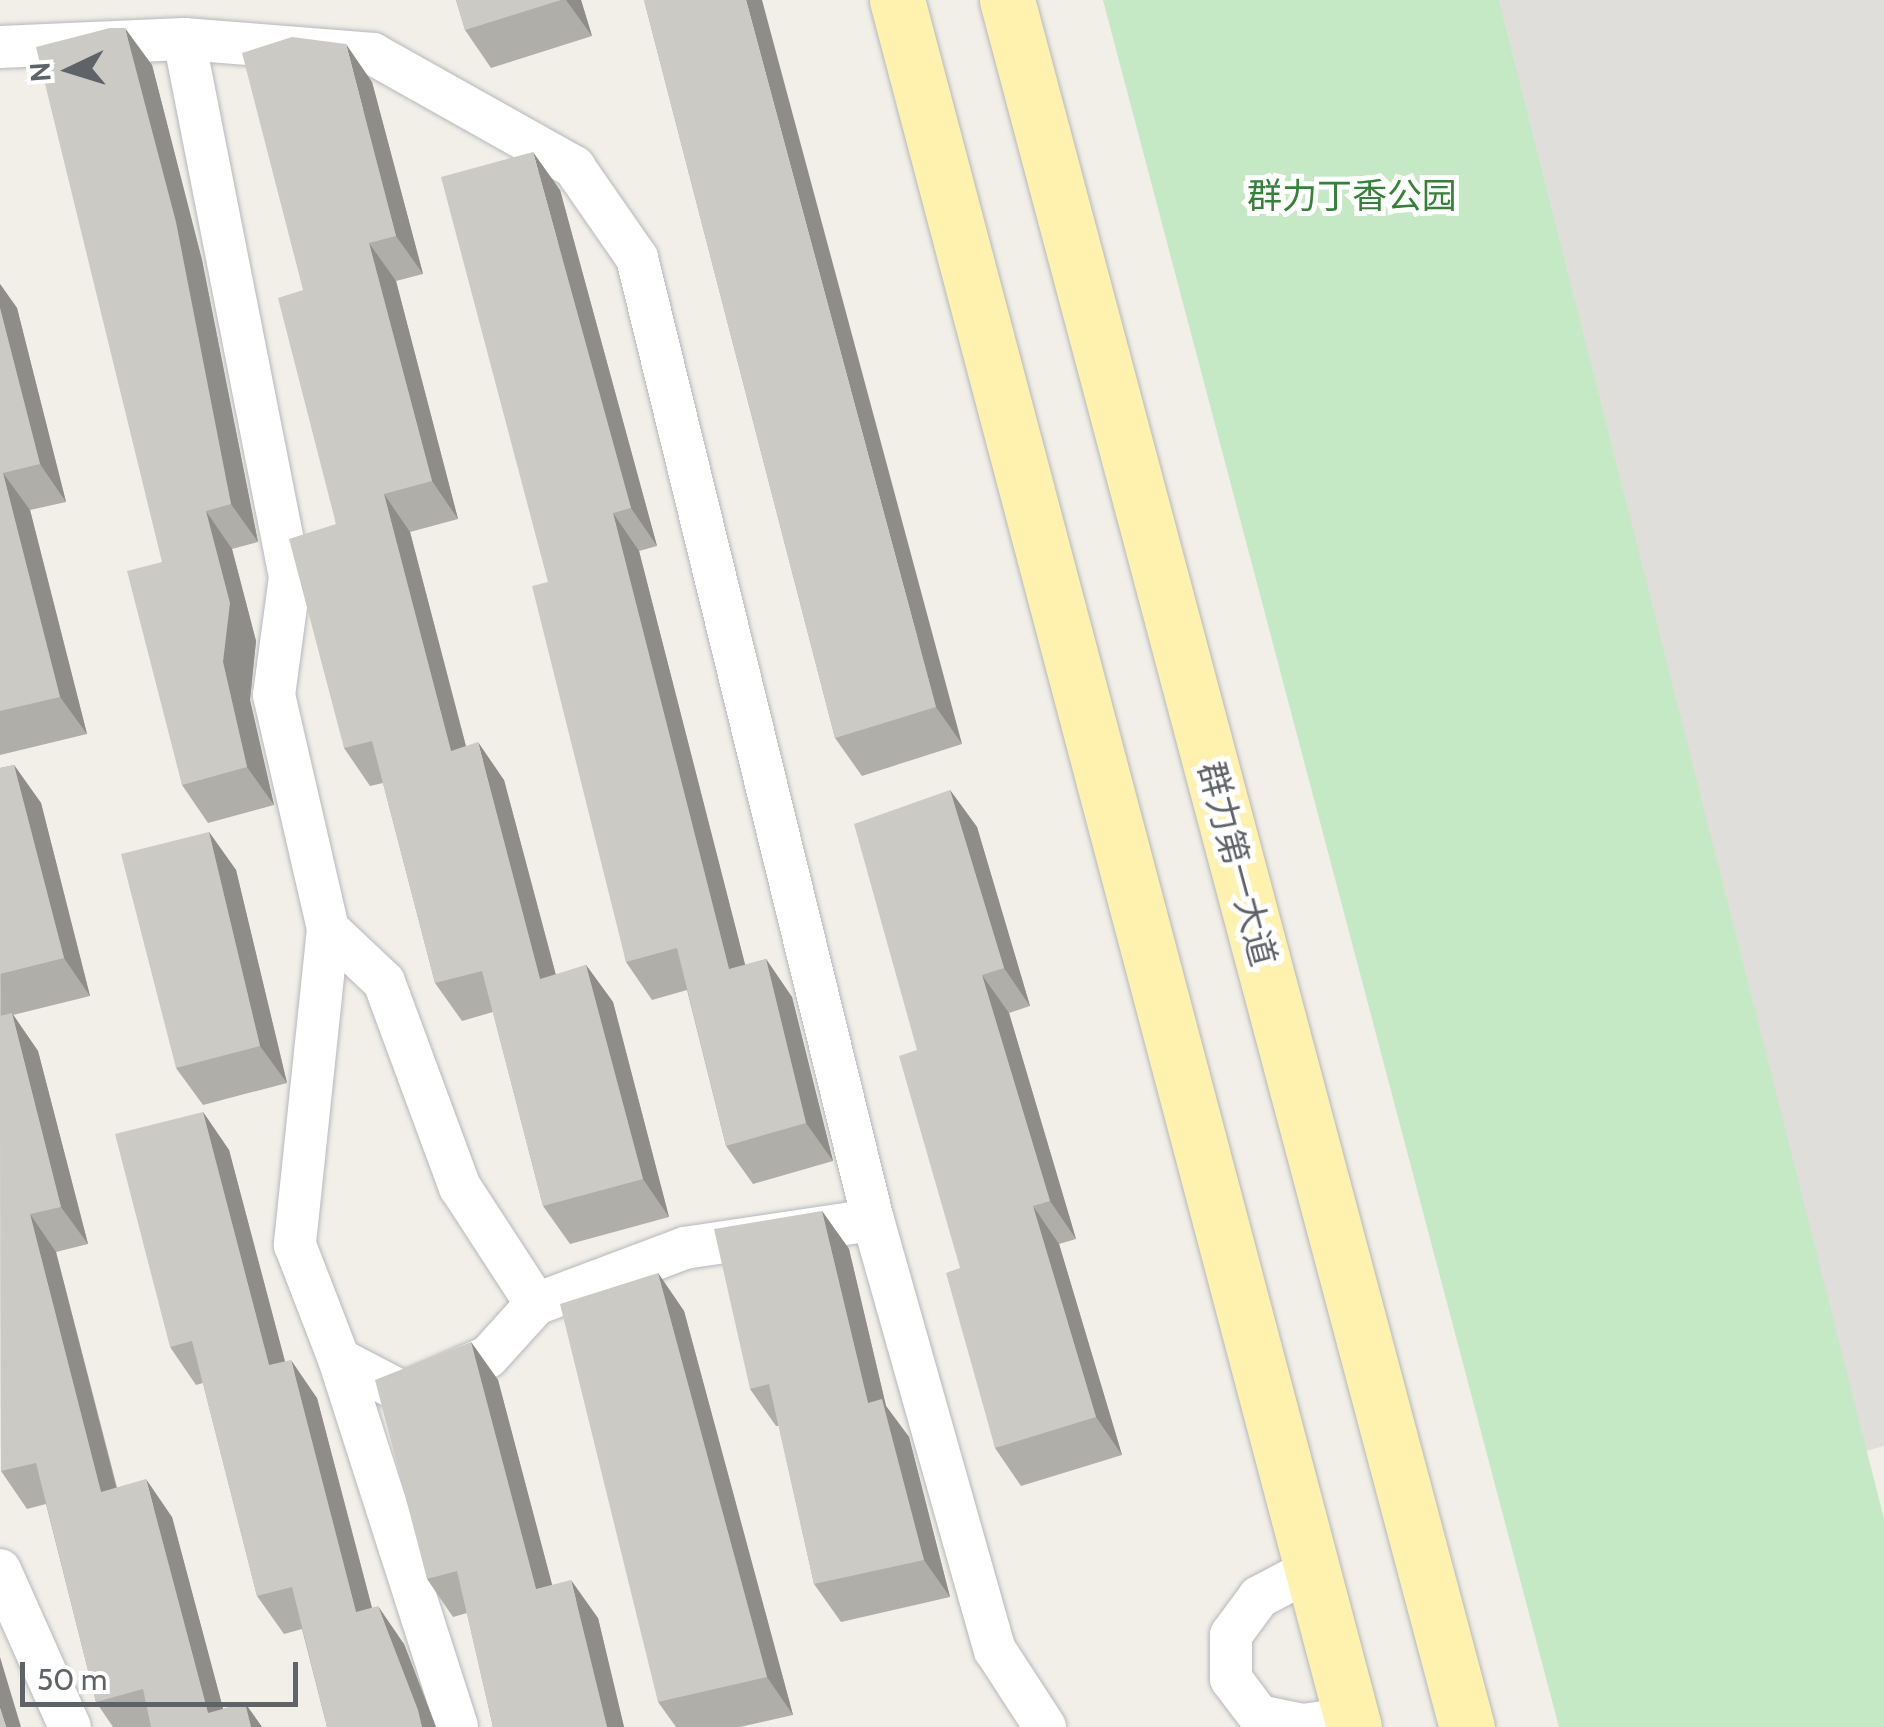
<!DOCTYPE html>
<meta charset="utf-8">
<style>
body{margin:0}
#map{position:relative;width:1884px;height:1727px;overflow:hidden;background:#f1efe8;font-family:Cabin,"Noto Sans SC",sans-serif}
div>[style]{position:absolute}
.industrial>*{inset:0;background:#e0deda}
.green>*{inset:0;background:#c5e8c5}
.roads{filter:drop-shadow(0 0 2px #b5b8bc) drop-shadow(0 0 2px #b5b8bc)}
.minor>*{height:42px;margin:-21px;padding:0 21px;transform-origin:21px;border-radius:21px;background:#fff}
.major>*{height:55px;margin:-27.5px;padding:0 27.5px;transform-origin:27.5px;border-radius:27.5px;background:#fff2af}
.wall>*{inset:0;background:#afaea9}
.shaded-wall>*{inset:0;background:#8f8d8a}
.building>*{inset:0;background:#cccac5}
span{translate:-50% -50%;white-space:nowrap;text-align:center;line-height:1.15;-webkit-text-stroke:10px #fff;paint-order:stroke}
.park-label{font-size:35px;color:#348238}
.street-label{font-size:35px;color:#5f6368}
.north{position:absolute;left:20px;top:20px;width:100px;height:100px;-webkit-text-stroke:8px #fff;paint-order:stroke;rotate:266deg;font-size:28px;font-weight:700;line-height:40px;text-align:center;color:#5f6368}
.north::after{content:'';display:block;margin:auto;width:35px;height:45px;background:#5f6368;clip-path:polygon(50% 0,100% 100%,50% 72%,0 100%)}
.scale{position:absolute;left:20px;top:1662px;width:278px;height:45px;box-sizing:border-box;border:5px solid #5f6368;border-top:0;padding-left:12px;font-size:30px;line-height:35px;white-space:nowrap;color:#5f6368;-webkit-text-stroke:8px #fff;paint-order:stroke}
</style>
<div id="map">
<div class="industrial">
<div style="clip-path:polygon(1499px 0,1884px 0,1884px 1446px,1866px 1451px)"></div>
</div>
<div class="green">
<div style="clip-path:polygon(1103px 0,1499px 0,1884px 1519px,1884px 1727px,1559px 1727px)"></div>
</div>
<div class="roads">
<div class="minor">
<div style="left:184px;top:39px;width:548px;rotate:78.85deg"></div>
<div style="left:290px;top:577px;width:119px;rotate:97.7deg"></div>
<div style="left:274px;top:695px;width:240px;rotate:77deg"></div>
<div style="left:328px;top:929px;width:318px;rotate:96deg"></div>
<div style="left:295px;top:1245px;width:122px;rotate:68.9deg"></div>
<div style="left:339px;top:1359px;width:73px;rotate:27.6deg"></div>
<div style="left:404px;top:1393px;width:91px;rotate:-23.2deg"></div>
<div style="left:488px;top:1357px;width:72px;rotate:-47.8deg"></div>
<div style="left:536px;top:1304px;width:159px;rotate:-20.6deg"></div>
<div style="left:685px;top:1248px;width:190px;rotate:-8.5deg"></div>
<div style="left:0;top:47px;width:184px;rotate:-2.5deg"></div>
<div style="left:184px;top:39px;width:190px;rotate:4.5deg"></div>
<div style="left:373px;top:54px;width:231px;rotate:29.3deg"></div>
<div style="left:574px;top:167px;width:111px;rotate:55.3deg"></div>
<div style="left:637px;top:258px;width:991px;rotate:76.22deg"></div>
<div style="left:873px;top:1220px;width:447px;rotate:74.2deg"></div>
<div style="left:995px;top:1650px;width:92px;rotate:57deg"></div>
<div style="left:328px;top:929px;width:77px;rotate:43.4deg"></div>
<div style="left:384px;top:982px;width:219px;rotate:69.7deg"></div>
<div style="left:460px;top:1187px;width:140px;rotate:57deg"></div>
<div style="left:339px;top:1359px;width:386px;rotate:72.2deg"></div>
<div style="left:0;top:1570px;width:172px;rotate:66deg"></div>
<div style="left:1310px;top:1570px;width:58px;rotate:152.1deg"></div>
<div style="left:1259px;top:1597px;width:47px;rotate:126.4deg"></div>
<div style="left:1231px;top:1635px;width:44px;rotate:90deg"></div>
<div style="left:1231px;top:1679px;width:46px;rotate:52.9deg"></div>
<div style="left:1259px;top:1716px;width:45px;rotate:11.6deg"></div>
<div style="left:1303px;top:1725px;width:49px;rotate:-8.3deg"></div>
</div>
<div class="major">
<div style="left:897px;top:0;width:1786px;rotate:75.18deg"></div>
<div style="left:1007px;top:0;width:1787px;rotate:75.09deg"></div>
</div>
</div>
<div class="wall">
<div style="clip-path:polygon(456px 0,581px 0,592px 36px,491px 68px,465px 30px)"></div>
<div style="clip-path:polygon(644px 0,962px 744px,862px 776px,835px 738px)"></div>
<div style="clip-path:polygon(152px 65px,202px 260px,258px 542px,232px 549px,256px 641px,250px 700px,274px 805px,208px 823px,182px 785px,162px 562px)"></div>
<div style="clip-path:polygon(372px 82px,423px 274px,396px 281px,458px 519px,410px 532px,466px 746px,504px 780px,556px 975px,586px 965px,613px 1002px,669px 1217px,570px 1244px,543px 1206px,493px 1012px,462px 1021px,435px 983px,383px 783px,370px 786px,344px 748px,336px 524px,303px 290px)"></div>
<div style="clip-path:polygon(560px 190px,657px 546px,639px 551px,745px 965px,766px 959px,792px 997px,833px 1161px,753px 1184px,726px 1146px,687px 990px,652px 1000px,626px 962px,548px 582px)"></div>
<div style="clip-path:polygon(0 284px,17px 308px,66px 502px,30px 510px,87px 734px,0 755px)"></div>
<div style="clip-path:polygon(14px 765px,41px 803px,90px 996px,13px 1015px,38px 1051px,88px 1244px,56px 1252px,117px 1487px,172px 1517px,223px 1709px,245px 1703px,262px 1727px,113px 1727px,96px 1702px,46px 1504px,27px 1509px,1px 1471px,0 768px)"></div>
<div style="clip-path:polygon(950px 790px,977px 827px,1030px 1006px,1009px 1013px,1076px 1239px,1059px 1244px,1122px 1455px,1021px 1486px,995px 1448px,960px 1268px)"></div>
<div style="clip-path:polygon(209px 832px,236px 870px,287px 1083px,203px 1105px,176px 1068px)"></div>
<div style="clip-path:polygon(203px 1112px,229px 1150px,285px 1362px,317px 1398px,372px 1608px,404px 1644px,436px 1727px,327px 1727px,302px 1629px,284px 1634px,257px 1596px,203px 1383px,196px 1385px,170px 1347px)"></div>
<div style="clip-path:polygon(822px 1211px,849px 1249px,886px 1406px,909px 1437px,950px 1597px,841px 1622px,814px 1584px,779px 1426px,776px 1426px,750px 1389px)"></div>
<div style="clip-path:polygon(658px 1273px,684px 1311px,793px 1715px,740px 1727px,676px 1727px,658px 1702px)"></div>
<div style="clip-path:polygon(471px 1342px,498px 1380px,552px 1585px,598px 1618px,624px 1727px,493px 1727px,467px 1613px,453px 1617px,427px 1579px)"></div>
</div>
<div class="shaded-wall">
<div style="clip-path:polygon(566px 0,581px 0,592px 36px)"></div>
<div style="clip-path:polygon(746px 0,762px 0,962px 744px,936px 707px)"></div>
<div style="clip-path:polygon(125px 28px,152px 65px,202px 260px,258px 542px,231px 504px)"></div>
<div style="clip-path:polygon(346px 44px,372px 82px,423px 274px,396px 236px)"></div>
<div style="clip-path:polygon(533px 152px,560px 190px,657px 546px,631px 508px)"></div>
<div style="clip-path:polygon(369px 243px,396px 281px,458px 519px,432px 481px)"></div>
<div style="clip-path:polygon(0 284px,17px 308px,66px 502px,40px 464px,0 308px)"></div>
<div style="clip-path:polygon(3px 473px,30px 510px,87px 734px,60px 697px)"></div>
<div style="clip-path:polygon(384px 494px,410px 532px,477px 789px,451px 751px)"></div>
<div style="clip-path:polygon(206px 511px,232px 549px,256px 641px,250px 700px,274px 805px,247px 767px,223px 662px)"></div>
<div style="clip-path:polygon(613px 513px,639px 551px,756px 1007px,729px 969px)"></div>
<div style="clip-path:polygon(478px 742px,504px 780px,567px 1017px,540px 979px)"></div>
<div style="clip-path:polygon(14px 765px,41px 803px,90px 996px,64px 958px)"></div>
<div style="clip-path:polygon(950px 790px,977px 827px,1030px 1006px,1004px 968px)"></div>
<div style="clip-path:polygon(209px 832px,236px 870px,287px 1083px,260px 1046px)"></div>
<div style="clip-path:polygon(766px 959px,792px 997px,833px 1161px,806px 1123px)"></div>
<div style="clip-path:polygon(586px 965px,613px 1002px,669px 1217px,643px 1179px)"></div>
<div style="clip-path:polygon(982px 975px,1009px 1013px,1076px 1239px,1050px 1201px)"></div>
<div style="clip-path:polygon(12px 1013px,38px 1051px,88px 1244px,61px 1207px)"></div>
<div style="clip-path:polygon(203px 1112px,229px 1150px,296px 1403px,269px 1365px)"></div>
<div style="clip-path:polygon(1033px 1206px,1059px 1244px,1122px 1455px,1096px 1417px)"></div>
<div style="clip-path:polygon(822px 1211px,849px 1249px,886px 1406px,909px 1437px,950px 1597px,924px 1560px,868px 1403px)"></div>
<div style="clip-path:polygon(30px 1214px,56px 1252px,127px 1530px,101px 1492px)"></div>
<div style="clip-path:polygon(658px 1273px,684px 1311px,793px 1715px,767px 1677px)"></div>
<div style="clip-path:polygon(471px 1342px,498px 1380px,563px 1626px,536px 1589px)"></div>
<div style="clip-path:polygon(291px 1360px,317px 1398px,383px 1650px,356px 1612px)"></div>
<div style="clip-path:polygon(146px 1479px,172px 1517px,228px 1727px,208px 1713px)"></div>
<div style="clip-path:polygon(571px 1580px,598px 1618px,624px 1727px,607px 1727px)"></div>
<div style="clip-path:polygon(378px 1606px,404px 1644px,436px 1727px,422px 1727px)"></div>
<div style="clip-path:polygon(0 1657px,21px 1727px,6px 1727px,0 1708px)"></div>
<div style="clip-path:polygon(245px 1703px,262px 1727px,251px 1727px)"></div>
</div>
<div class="building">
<div style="clip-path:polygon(456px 0,561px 0,465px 30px)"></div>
<div style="clip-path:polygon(644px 0,746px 0,936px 707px,835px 738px)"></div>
<div style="clip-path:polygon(110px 28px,125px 28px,176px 222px,231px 504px,206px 511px,230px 603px,223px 662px,247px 767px,182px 785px,127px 571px,162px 562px,36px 47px)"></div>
<div style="clip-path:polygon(292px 37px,346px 44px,396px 236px,369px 243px,432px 481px,384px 494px,451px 751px,478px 742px,540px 979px,586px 965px,643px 1179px,543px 1206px,482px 971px,435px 983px,372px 741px,344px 748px,289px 539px,336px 524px,278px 298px,303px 290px,242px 53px)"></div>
<div style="clip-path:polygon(533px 152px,631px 508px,613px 513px,729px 969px,766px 959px,806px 1123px,726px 1146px,677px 948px,626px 962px,532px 586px,548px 582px,441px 177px)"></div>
<div style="clip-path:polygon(0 308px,40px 464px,3px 473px,60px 697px,0 711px)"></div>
<div style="clip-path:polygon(14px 765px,64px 958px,0 974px,0 768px)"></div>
<div style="clip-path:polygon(950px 790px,1004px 968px,982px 975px,1050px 1201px,1033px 1206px,1096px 1417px,995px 1448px,946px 1273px,960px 1268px,899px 1056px,917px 1050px,854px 824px)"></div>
<div style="clip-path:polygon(209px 832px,260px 1046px,176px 1068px,121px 854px)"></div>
<div style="clip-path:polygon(12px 1013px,61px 1207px,30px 1214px,101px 1492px,146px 1479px,208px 1713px,245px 1703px,251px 1727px,151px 1727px,143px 1689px,96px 1702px,36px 1463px,1px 1471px,0 1016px)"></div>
<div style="clip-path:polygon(203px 1112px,269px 1365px,291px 1360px,356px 1612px,378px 1606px,418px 1710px,422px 1727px,327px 1727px,292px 1587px,257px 1596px,192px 1341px,170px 1347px,115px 1134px)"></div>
<div style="clip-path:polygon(822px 1211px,868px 1403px,882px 1399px,924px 1560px,814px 1584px,769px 1384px,750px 1389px,714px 1229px)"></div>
<div style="clip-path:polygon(658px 1273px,767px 1677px,658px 1702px,560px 1304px)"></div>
<div style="clip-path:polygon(471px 1342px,536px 1589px,571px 1580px,607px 1727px,493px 1727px,457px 1571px,427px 1579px,375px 1380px)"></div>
<div style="clip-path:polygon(0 1708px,6px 1727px,0 1727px)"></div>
</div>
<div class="park-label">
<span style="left:1352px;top:196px">群力丁香公园</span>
</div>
<div class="street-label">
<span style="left:1237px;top:864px;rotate:75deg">群力第一大道</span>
</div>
<div class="north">N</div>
<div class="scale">50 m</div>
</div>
